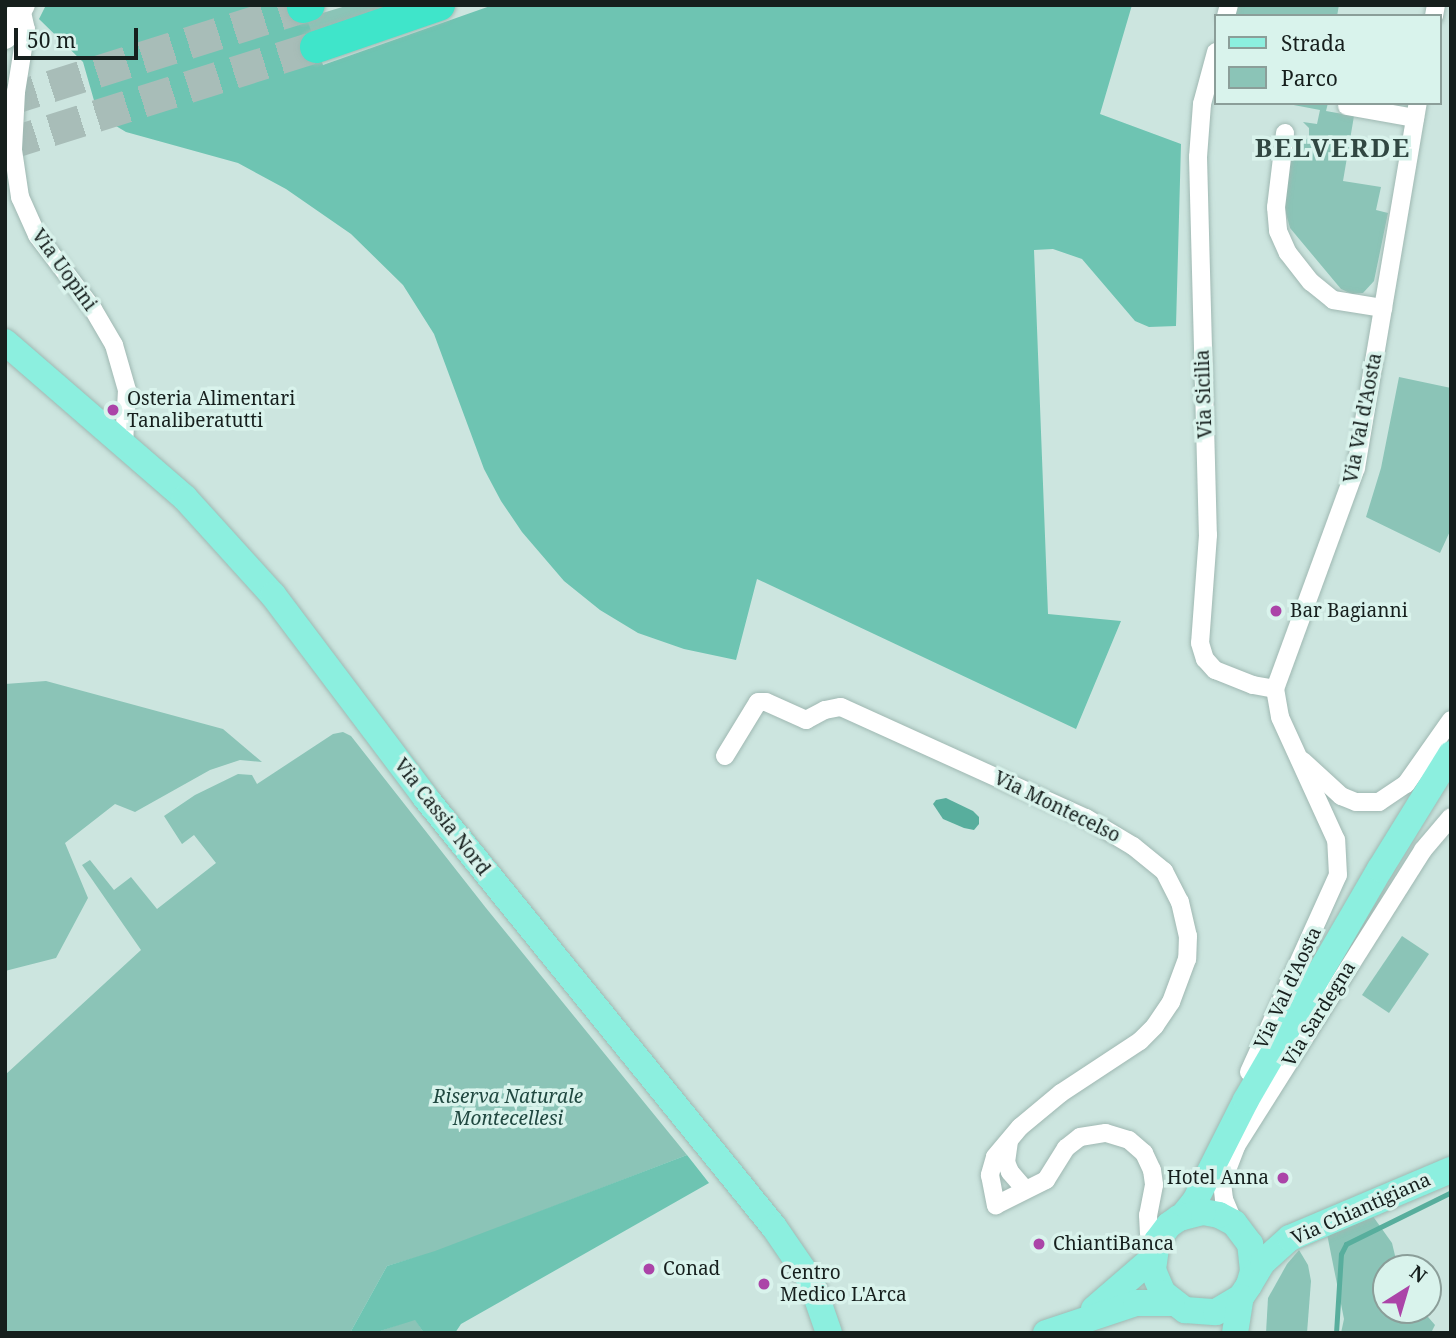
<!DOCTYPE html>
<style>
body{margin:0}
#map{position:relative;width:1456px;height:1338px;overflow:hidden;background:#cce5df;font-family:"Noto Serif",serif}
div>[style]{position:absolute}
.green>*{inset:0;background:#8bc4b7}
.forest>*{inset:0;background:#6ec4b2}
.water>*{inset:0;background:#58ae9d}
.stream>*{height:5px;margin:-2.5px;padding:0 2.5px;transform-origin:2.5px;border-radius:2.5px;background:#58ae9d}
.highway-tunnel>*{height:32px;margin-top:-16px;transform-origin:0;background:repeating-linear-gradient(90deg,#a8bdb8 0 32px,transparent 0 48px)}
.roads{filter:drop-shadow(0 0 2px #9fb8b2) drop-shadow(0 0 2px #9fb8b2)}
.street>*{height:18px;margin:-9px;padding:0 9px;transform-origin:9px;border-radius:9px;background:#fff}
.secondary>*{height:24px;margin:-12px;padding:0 12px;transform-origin:12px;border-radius:12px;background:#fff}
.primary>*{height:26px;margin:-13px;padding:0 13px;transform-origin:13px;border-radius:13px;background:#8cefdf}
.highway>*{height:32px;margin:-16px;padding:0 16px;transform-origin:16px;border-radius:16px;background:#3fe5ca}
.dots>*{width:19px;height:19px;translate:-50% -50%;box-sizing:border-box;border:4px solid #d9f3ec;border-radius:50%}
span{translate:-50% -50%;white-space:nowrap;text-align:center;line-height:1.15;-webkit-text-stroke:7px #d9f3ec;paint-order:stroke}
.street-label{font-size:19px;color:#161f1d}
.poi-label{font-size:19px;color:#161f1d}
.left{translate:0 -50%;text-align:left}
.right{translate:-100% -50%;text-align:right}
.park-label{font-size:19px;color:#204840;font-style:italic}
.district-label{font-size:26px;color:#314742;font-weight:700;letter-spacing:2px}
.frame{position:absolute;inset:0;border:7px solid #161f1d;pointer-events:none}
.legend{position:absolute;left:1214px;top:14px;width:228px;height:91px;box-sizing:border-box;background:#d9f3ec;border:2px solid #8b9e99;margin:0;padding:9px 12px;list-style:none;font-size:21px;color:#161f1d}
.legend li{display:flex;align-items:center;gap:14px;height:35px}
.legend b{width:35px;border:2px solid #8b9e99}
.north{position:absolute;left:1372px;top:1254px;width:70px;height:70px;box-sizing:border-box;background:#d9f3ec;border:2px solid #8b9e99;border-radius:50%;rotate:37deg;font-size:19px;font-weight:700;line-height:28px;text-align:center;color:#161f1d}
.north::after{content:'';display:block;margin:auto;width:24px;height:32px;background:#ab44a8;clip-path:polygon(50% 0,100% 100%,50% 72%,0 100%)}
.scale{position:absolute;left:14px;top:28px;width:124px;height:32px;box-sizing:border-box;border:4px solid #161f1d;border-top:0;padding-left:9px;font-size:21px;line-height:24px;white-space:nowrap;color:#161f1d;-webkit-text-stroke:5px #d9f3ec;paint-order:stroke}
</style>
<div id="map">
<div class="green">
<div style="clip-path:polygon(349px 5px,411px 5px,313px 38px,306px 18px)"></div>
<div style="clip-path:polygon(1237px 5px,1339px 5px,1337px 16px,1233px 16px)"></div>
<div style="clip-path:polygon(1283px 103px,1328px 103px,1326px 111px,1354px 116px,1343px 181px,1381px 187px,1376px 210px,1388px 213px,1374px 281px,1363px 293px,1352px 294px,1341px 289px,1290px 228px,1284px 206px,1288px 163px,1309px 136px,1309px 128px,1303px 122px,1317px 124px,1320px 110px)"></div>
<div style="clip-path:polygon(1399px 377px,1451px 388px,1451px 529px,1440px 553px,1366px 517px,1381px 468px)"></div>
<div style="clip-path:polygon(46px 681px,223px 729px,262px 762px,240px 760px,210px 770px,135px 812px,115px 804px,65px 843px,88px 898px,56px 958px,5px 971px,5px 684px)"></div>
<div style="clip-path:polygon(343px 732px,351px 736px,486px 908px,687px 1155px,435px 1252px,387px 1266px,350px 1333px,5px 1333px,5px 1075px,141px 950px,82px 865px,90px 860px,114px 890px,131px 877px,157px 909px,216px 863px,194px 835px,182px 844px,164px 816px,195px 795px,238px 774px,252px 775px,257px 784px,333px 734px)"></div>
<div style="clip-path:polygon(1402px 936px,1429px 954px,1389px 1013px,1362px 995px)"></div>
<div style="clip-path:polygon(1372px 1215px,1392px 1243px,1398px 1268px,1386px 1268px,1386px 1310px,1422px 1310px,1435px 1325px,1431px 1333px,1341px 1333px,1344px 1319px,1327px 1234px)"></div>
<div style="clip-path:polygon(1299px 1250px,1308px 1265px,1311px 1281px,1307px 1333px,1266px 1333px,1268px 1298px,1287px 1264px)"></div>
<div style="clip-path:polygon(415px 1319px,424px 1333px,374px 1333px)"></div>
</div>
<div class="forest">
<div style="clip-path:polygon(46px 5px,302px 5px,323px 65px,493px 5px,1132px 5px,1100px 114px,1181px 144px,1176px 326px,1149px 327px,1135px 321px,1082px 259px,1053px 249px,1034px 250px,1048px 614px,1121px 621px,1076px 729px,757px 579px,736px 660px,684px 649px,638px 633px,600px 610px,564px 581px,522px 532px,501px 501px,484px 469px,434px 334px,403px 285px,351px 234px,286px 189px,238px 163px,126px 132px,106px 120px,95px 104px,83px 62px,39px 19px)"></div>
<div style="clip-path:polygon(687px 1155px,709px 1183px,461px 1324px,455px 1333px,424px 1333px,415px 1320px,374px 1333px,350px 1333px,387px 1266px,435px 1251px)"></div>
</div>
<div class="water">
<div style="clip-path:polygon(946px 798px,973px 811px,979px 817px,979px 824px,974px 830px,964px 828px,943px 819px,933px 804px,936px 800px)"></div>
</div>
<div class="stream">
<div style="left:1336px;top:1333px;width:79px;rotate:-86.4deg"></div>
<div style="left:1341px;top:1254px;width:11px;rotate:-63deg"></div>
<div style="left:1346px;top:1244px;width:117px;rotate:-26.3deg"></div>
</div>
<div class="highway-tunnel">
<div style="left:5px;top:101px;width:312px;rotate:-17.5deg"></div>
<div style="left:5px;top:145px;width:326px;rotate:-17.5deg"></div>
</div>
<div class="roads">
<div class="street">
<div style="left:21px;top:8px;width:22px;rotate:77deg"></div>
<div style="left:26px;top:29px;width:64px;rotate:99deg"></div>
<div style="left:16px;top:92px;width:58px;rotate:93deg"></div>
<div style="left:13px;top:150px;width:48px;rotate:81.5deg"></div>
<div style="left:20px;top:197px;width:42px;rotate:65.9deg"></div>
<div style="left:37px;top:235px;width:93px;rotate:52.9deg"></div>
<div style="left:93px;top:309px;width:42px;rotate:59.7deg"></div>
<div style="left:114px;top:345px;width:47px;rotate:73.9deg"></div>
<div style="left:127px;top:390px;width:53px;rotate:93.2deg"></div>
<div style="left:1226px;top:16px;width:11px;rotate:-75deg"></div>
<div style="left:1434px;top:16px;width:11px;rotate:-80deg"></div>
<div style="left:1216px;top:52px;width:54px;rotate:105.1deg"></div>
<div style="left:1202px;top:104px;width:53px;rotate:94.3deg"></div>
<div style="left:1198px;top:157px;width:378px;rotate:88.5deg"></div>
<div style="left:1208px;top:535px;width:108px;rotate:94.2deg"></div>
<div style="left:1200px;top:643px;width:17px;rotate:73deg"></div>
<div style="left:1205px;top:659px;width:15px;rotate:48deg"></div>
<div style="left:1215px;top:670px;width:41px;rotate:21.5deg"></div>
<div style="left:1253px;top:685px;width:22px;rotate:10deg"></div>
<div style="left:1347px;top:106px;width:69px;rotate:10deg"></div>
<div style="left:1285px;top:133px;width:75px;rotate:96.9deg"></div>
<div style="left:1276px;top:207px;width:24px;rotate:85deg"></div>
<div style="left:1278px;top:231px;width:24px;rotate:66deg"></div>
<div style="left:1288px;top:253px;width:37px;rotate:52deg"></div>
<div style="left:1311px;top:282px;width:28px;rotate:39deg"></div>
<div style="left:1333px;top:300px;width:51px;rotate:9.1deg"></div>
<div style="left:725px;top:756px;width:63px;rotate:-58.6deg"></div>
<div style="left:758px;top:702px;width:8px"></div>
<div style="left:766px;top:702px;width:44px;rotate:24.2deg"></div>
<div style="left:806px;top:720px;width:21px;rotate:-28deg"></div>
<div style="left:825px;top:710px;width:16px;rotate:-11deg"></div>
<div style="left:841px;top:707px;width:269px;rotate:24.4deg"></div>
<div style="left:1086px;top:818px;width:55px;rotate:30.8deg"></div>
<div style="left:1133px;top:846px;width:40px;rotate:39deg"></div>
<div style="left:1164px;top:871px;width:35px;rotate:63deg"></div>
<div style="left:1180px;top:902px;width:35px;rotate:77deg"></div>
<div style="left:1188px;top:936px;width:23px;rotate:92deg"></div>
<div style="left:1187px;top:959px;width:46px;rotate:110.4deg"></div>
<div style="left:1171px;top:1002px;width:29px;rotate:124deg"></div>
<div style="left:1155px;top:1026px;width:21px;rotate:135deg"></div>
<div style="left:1140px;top:1041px;width:95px;rotate:146.6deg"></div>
<div style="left:1061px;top:1093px;width:53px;rotate:140.3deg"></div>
<div style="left:1020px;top:1127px;width:39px;rotate:130deg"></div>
<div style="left:995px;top:1157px;width:19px;rotate:106deg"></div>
<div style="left:990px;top:1175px;width:31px;rotate:79deg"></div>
<div style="left:996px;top:1205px;width:56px;rotate:-26.6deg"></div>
<div style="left:1046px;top:1180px;width:38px;rotate:-58deg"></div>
<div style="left:1066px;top:1148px;width:18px;rotate:-38deg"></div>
<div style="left:1080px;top:1137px;width:26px;rotate:-9deg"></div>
<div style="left:1106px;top:1133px;width:24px;rotate:17deg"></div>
<div style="left:1129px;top:1140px;width:20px;rotate:41deg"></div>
<div style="left:1144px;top:1153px;width:19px;rotate:65deg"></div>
<div style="left:1152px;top:1170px;width:15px;rotate:82deg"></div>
<div style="left:1154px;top:1185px;width:31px;rotate:101deg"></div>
<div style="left:1148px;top:1215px;width:18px;rotate:87deg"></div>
<div style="left:1149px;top:1233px;width:15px;rotate:67deg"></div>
<div style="left:1303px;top:761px;width:52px;rotate:42.6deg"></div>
<div style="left:1341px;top:796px;width:16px;rotate:22deg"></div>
<div style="left:1356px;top:802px;width:23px"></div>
<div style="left:1379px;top:802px;width:32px;rotate:-34deg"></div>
<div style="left:1406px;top:784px;width:78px;rotate:-54.9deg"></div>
<div style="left:1249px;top:1072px;width:216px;rotate:-65.7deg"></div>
<div style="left:1338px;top:875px;width:35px;rotate:-93deg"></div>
<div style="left:1336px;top:840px;width:135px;rotate:-114.5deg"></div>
<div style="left:1280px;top:717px;width:28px;rotate:-100deg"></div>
<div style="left:1275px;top:689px;width:235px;rotate:-69.9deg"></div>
<div style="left:1356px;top:468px;width:370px;rotate:-80.4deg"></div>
<div style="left:1009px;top:1141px;width:21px;rotate:98deg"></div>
<div style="left:1006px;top:1162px;width:11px;rotate:68deg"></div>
<div style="left:1010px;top:1172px;width:23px;rotate:49deg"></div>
<div style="left:1234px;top:1223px;width:26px;rotate:-113deg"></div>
<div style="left:1224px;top:1199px;width:16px;rotate:-97deg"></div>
<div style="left:1222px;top:1183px;width:40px;rotate:-69deg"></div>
<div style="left:1236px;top:1146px;width:350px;rotate:-57.7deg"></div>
<div style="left:1423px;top:850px;width:43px;rotate:-49.7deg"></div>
</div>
<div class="secondary">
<div style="left:5px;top:37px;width:37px;rotate:-61deg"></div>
</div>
<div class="primary">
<div style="left:5px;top:342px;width:238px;rotate:40.9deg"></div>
<div style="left:185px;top:498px;width:131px;rotate:47.8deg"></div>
<div style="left:273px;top:595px;width:253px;rotate:53deg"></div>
<div style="left:425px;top:797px;width:554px;rotate:50.94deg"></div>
<div style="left:774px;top:1227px;width:65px;rotate:55.6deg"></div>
<div style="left:811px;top:1281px;width:55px;rotate:70.9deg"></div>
<div style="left:1182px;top:1217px;width:21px;rotate:-51deg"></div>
<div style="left:1195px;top:1201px;width:113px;rotate:-63.2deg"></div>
<div style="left:1246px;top:1100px;width:267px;rotate:-59.9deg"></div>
<div style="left:1380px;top:869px;width:135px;rotate:-58.3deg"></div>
<div style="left:1249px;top:1285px;width:15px;rotate:-74deg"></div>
<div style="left:1253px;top:1271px;width:27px;rotate:-96deg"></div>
<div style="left:1250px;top:1244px;width:26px;rotate:-127deg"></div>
<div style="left:1234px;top:1223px;width:17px;rotate:-152deg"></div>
<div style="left:1219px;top:1215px;width:16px;rotate:-169deg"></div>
<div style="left:1203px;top:1212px;width:25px;rotate:166deg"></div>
<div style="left:1179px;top:1218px;width:12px;rotate:145deg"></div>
<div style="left:1169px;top:1225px;width:20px;rotate:127deg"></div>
<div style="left:1157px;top:1241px;width:29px;rotate:98deg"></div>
<div style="left:1153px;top:1270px;width:25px;rotate:67deg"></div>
<div style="left:1163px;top:1293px;width:28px;rotate:38deg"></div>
<div style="left:1185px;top:1310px;width:31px;rotate:4deg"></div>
<div style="left:1216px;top:1312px;width:29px;rotate:-31deg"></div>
<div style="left:1241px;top:1297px;width:14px;rotate:-56deg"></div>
<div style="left:1249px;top:1285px;width:27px;rotate:-59deg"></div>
<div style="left:1263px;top:1262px;width:36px;rotate:-42deg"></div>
<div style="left:1290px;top:1238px;width:175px;rotate:-22.9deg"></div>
<div style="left:1094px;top:1309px;width:78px;rotate:-40.8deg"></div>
<div style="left:1046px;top:1333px;width:95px;rotate:-18.4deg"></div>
<div style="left:1136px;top:1303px;width:36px"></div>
<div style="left:1235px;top:1333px;width:36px;rotate:-81deg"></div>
</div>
<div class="highway">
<div style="left:303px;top:7px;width:6px;rotate:-18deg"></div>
<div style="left:316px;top:47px;width:130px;rotate:-18.9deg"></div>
</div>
</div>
<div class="dots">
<div style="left:113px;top:410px;background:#ab44a8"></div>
<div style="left:1276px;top:611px;background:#ab44a8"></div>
<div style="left:1283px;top:1178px;background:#ab44a8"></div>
<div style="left:1039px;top:1244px;background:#ab44a8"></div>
<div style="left:649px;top:1269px;background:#ab44a8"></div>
<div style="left:764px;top:1284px;background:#ab44a8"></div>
</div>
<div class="street-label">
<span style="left:64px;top:270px;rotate:54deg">Via Uopini</span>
<span style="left:1204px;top:394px;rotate:-92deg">Via Sicilia</span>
<span style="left:1363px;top:418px;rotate:-79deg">Via Val d'Aosta</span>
<span style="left:1057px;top:807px;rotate:26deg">Via Montecelso</span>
<span style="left:442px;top:817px;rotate:52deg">Via Cassia Nord</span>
<span style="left:1288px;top:988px;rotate:-65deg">Via Val d'Aosta</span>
<span style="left:1319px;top:1014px;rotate:-58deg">Via Sardegna</span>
<span style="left:1361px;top:1209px;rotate:-24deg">Via Chiantigiana</span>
</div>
<div class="poi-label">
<span class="left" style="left:127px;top:410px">Osteria Alimentari<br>Tanaliberatutti</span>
<span class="left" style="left:1290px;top:611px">Bar Bagianni</span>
<span class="right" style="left:1269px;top:1178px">Hotel Anna</span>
<span class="left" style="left:1053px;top:1244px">ChiantiBanca</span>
<span class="left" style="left:663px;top:1269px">Conad</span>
<span class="left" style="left:780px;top:1284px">Centro<br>Medico L'Arca</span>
</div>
<div class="park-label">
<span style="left:508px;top:1108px">Riserva Naturale<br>Montecellesi</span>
</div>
<div class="district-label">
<span style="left:1333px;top:148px">BELVERDE</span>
</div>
<div class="frame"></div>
<ul class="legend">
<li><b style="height:9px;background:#8cefdf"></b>Strada</li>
<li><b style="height:19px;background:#8bc4b7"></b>Parco</li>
</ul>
<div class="north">N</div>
<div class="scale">50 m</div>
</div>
